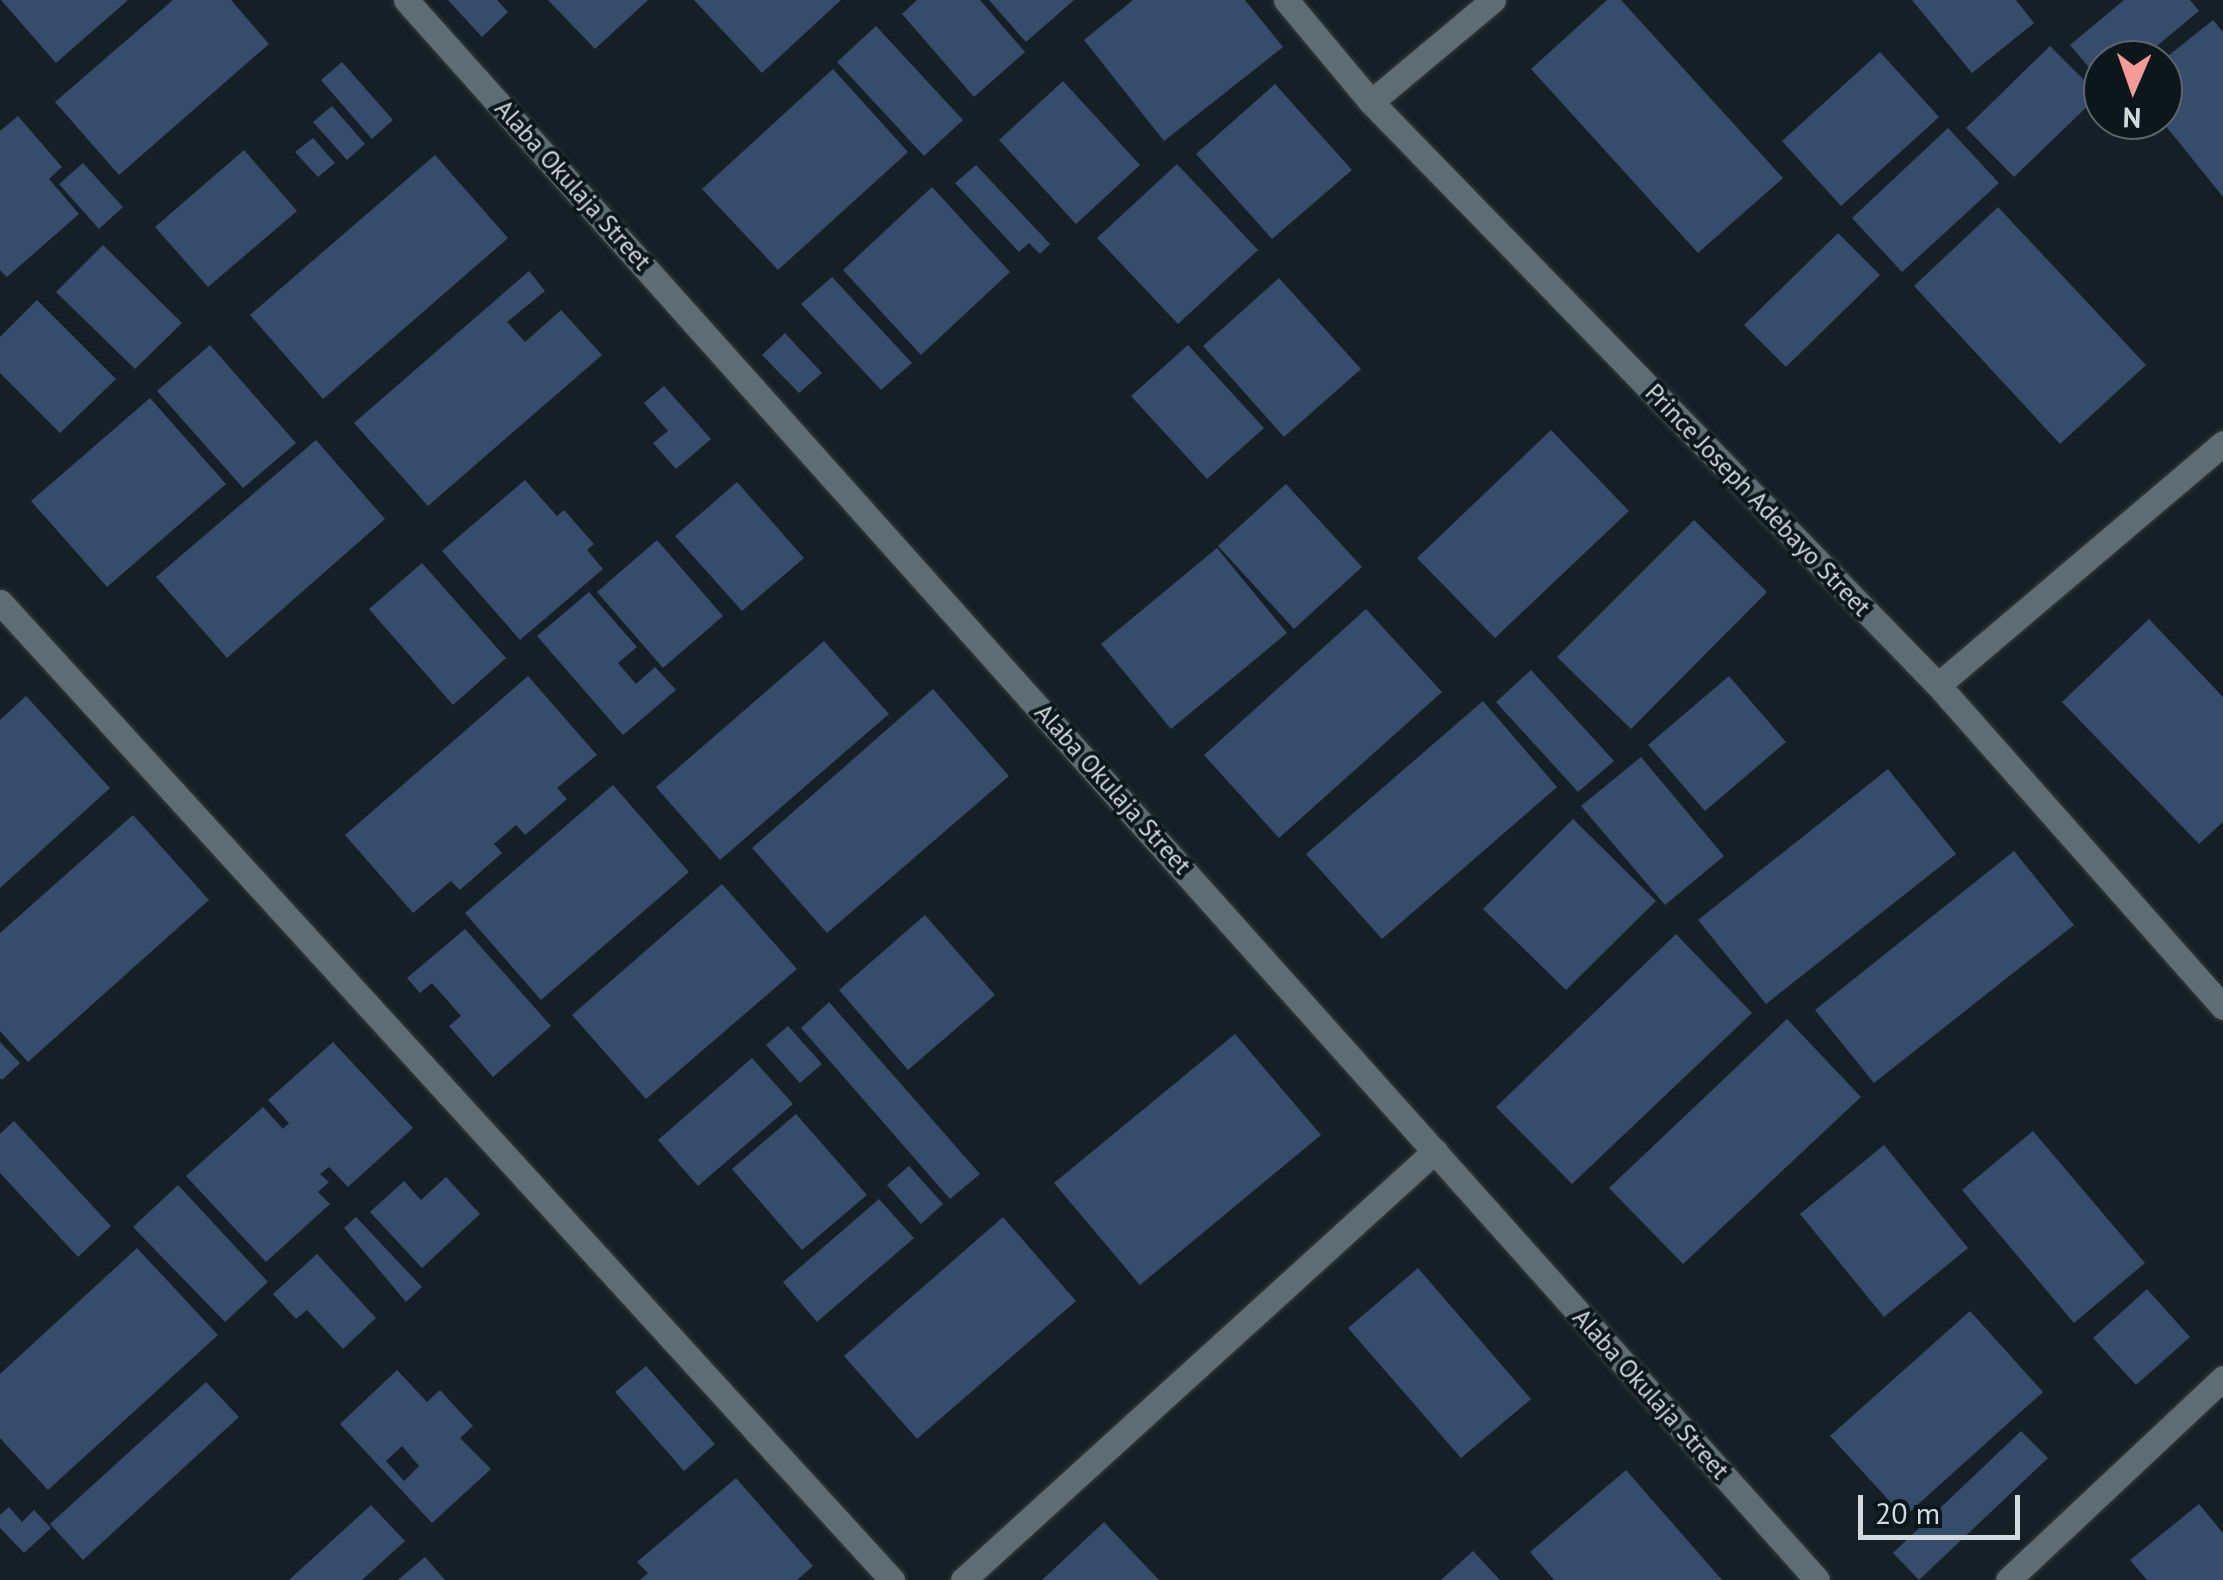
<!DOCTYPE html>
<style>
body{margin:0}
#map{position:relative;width:2223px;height:1580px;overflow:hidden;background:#142025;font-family:"PT Sans",sans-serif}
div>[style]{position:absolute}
.building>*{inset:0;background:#364c6b}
.roads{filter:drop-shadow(0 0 2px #343b40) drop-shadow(0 0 2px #343b40)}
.minor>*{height:25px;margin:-12.5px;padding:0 12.5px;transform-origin:12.5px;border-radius:12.5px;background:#5f6d73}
span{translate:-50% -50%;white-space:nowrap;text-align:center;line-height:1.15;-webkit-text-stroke:8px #0b171b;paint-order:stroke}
.street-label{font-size:25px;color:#d3dadd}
.north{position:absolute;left:2083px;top:40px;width:100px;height:100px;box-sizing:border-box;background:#0b171b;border:2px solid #5b6569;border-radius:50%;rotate:182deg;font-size:28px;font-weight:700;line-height:40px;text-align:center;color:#d3dadd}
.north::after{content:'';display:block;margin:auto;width:35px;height:45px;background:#f59b97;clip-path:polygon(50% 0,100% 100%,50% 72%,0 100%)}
.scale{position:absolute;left:1858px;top:1495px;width:162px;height:45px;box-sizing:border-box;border:5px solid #d3dadd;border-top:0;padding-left:12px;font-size:30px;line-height:35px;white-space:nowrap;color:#d3dadd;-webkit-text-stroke:8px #0b171b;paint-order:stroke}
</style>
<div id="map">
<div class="building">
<div style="clip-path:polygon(1px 0,128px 0,56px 63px)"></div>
<div style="clip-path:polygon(173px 0,231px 0,269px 44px,119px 175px,55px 102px)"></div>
<div style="clip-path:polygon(448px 0,497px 0,508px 12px,482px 37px)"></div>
<div style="clip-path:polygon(548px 0,648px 0,595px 49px)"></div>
<div style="clip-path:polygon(694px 0,841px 0,762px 73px)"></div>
<div style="clip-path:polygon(917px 0,980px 0,1025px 52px,974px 97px,902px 14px)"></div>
<div style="clip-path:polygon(989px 0,1074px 0,1026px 42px)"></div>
<div style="clip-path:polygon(1133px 0,1245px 0,1283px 47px,1164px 141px,1084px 40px)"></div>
<div style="clip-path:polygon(1607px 0,1621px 0,1783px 178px,1698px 253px,1531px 69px)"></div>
<div style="clip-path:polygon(1912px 0,2016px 0,2034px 23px,1972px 73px)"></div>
<div style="clip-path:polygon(2124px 0,2190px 0,2199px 11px,2140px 60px,2103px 60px,2103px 84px,2070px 45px)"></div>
<div style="clip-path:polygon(2213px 20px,2223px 32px,2223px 197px,2161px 120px,2163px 60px)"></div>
<div style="clip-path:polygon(876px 26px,963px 120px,924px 156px,837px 62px)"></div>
<div style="clip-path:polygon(2050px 46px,2099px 95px,2014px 177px,1966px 128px)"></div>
<div style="clip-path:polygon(1880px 52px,1939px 117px,1841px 206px,1782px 141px)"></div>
<div style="clip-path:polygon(342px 62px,393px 120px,372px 139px,321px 80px)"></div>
<div style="clip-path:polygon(833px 69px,908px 152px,778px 270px,702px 189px)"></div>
<div style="clip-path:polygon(1063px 81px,1140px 165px,1076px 224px,999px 140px)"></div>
<div style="clip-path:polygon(1275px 84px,1352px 170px,1272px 239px,1196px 154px)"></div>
<div style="clip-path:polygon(332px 106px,365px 144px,347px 160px,313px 122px)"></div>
<div style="clip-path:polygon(18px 116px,62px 167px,49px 179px,79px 214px,7px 277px,0 270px,0 131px)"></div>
<div style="clip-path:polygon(1948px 128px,1999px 183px,1902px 272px,1852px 218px)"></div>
<div style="clip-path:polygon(313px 138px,335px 163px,318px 177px,295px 152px)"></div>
<div style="clip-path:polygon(244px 150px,297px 211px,208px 287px,155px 227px)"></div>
<div style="clip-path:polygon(435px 155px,508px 238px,323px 399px,250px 315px)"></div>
<div style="clip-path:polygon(83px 163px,123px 207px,99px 229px,59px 184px)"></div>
<div style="clip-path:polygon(1177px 164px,1258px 250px,1178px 324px,1097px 238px)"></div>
<div style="clip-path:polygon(976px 165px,1050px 244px,1040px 254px,1029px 243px,1019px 252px,955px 183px)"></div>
<div style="clip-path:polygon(932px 187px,1010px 272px,921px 355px,843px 270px)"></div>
<div style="clip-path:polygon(1998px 207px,2146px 365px,2060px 444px,1914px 286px)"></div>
<div style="clip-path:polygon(1838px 233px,1880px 275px,1786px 367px,1744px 325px)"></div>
<div style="clip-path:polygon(103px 245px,182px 323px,135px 369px,56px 292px)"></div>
<div style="clip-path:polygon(529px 271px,545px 291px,507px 322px,525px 342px,561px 310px,602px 355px,428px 506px,354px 423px)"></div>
<div style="clip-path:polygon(832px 277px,912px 363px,881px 390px,801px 304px)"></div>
<div style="clip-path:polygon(1279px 278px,1361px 369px,1284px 437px,1203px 346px)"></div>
<div style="clip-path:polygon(37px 300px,116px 379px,60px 433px,0 373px,0 337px)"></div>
<div style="clip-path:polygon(785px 333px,822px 373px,799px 393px,762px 355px)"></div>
<div style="clip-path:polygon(210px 345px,296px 443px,243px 488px,157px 391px)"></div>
<div style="clip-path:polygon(1188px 345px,1264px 428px,1207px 479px,1131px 396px)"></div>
<div style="clip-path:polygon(664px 386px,711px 439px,676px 469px,653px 443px,668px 431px,644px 403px)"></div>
<div style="clip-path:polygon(150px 398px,226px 484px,107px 587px,31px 501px)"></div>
<div style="clip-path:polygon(1551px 430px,1629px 511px,1495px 638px,1417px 558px)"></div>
<div style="clip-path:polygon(316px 440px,385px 519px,227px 658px,156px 577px)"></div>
<div style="clip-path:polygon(525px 480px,557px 516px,564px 510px,594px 544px,587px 550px,603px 569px,520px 640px,442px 551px)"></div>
<div style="clip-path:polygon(737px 482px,804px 558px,742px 611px,675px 536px)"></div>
<div style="clip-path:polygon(1286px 484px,1362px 567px,1294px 629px,1218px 546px)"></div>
<div style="clip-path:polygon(1694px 520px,1767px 592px,1631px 729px,1557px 657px)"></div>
<div style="clip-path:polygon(657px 540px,723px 616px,663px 668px,597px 592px)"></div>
<div style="clip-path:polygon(1217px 548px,1287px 633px,1171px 729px,1101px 644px)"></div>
<div style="clip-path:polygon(422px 563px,506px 658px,453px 705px,369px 609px)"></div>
<div style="clip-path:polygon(589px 592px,637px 647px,618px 663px,636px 684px,655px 667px,676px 690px,623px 735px,537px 636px)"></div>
<div style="clip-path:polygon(1366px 609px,1442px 692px,1279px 838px,1204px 755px)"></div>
<div style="clip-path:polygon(2149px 619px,2223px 697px,2223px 822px,2199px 844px,2062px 702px)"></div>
<div style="clip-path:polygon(824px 641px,889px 714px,720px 860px,656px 787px)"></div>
<div style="clip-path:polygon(1531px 670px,1614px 761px,1578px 792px,1496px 702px)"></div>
<div style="clip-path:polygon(528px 676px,597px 755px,557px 788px,567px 799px,525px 835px,516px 825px,494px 844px,502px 853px,460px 890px,451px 881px,413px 913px,345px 835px)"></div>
<div style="clip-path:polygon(1729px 676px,1786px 742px,1705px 811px,1648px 745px)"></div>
<div style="clip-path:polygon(933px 689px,1009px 776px,827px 933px,752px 848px)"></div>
<div style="clip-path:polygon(26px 696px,110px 788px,0 888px,0 720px)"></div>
<div style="clip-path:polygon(1483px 701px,1557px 787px,1382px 939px,1306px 854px)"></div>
<div style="clip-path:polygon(1641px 757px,1724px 856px,1665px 905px,1581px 806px)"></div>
<div style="clip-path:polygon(1888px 769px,1956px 854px,1766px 1004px,1698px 920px)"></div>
<div style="clip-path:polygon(613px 785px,689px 872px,541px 1000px,465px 913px)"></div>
<div style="clip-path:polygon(133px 815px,209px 900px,28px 1062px,0 1031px,0 933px)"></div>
<div style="clip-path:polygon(1573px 819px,1656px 901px,1566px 990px,1483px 909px)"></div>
<div style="clip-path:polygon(2014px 851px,2074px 925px,1874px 1083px,1815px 1010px)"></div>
<div style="clip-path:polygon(722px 884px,797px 969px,646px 1099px,572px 1015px)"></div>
<div style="clip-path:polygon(925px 915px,995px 995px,908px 1070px,839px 990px)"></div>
<div style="clip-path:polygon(465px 929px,551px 1026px,493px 1077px,449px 1026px,461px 1016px,432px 983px,420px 993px,407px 978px)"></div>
<div style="clip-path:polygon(1676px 934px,1752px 1013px,1572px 1184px,1496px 1107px)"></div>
<div style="clip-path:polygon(829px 1002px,980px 1174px,950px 1199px,801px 1028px)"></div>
<div style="clip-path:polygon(1787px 1019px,1861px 1097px,1683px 1264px,1609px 1188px)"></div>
<div style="clip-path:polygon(788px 1026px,822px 1064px,800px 1083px,766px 1045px)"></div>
<div style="clip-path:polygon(1235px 1034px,1321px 1135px,1140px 1285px,1054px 1183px)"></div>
<div style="clip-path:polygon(0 1042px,20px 1063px,2px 1080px,0 1078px)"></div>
<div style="clip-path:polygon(333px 1042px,413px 1128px,348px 1187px,329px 1167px,320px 1174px,329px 1182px,318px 1192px,330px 1204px,266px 1262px,186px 1176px,263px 1107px,283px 1129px,289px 1123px,268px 1100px)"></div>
<div style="clip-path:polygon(752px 1058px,793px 1104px,698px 1186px,658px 1140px)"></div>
<div style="clip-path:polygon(796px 1114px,867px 1195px,802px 1250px,732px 1169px)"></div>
<div style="clip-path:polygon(14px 1121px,111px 1226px,78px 1257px,0 1173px,0 1134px)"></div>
<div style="clip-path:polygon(2033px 1131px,2145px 1263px,2074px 1323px,1962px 1190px)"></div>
<div style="clip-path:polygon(1884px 1145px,1968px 1248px,1884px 1317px,1800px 1214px)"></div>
<div style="clip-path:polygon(909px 1166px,943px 1204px,921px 1224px,887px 1185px)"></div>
<div style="clip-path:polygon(446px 1177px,480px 1214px,422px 1268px,370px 1212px,404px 1181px,421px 1200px)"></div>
<div style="clip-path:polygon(178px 1185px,268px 1282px,225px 1322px,133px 1227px)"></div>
<div style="clip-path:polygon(879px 1199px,914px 1238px,817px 1322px,783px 1282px)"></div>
<div style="clip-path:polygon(356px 1217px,422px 1287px,406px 1302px,344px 1228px)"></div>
<div style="clip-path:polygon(1003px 1217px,1076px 1301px,917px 1439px,844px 1356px)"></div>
<div style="clip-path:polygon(137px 1248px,218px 1335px,48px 1490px,0 1438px,0 1374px)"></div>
<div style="clip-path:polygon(317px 1254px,376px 1318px,343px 1349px,307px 1310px,296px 1319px,273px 1294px)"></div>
<div style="clip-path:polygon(1418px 1268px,1531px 1399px,1461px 1458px,1348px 1328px)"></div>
<div style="clip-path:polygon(2147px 1289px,2190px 1337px,2136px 1385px,2093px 1338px)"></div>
<div style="clip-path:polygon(1970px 1311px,2043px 1392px,1904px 1517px,1830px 1436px)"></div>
<div style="clip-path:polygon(646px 1366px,715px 1444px,684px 1471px,615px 1392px)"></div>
<div style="clip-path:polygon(evenodd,397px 1370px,427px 1402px,440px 1390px,473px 1426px,460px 1438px,491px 1469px,432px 1523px,340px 1424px,397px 1370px,402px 1446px,419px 1466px,404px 1481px,386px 1461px,402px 1446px)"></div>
<div style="clip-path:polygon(206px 1382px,239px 1417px,83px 1560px,50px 1524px)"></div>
<div style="clip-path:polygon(2021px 1431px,2048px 1458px,1919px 1580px,1893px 1553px)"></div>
<div style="clip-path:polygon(1626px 1470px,1722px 1580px,1554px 1580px,1530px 1552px)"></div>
<div style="clip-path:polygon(736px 1478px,813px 1566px,797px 1580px,640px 1580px,648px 1573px,637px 1562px)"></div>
<div style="clip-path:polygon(2199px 1504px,2223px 1533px,2223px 1580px,2147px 1580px,2130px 1560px)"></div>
<div style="clip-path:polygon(371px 1505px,405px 1541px,362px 1580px,289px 1580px)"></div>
<div style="clip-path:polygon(9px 1507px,22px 1522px,34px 1510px,51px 1528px,24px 1553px,0 1528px,0 1515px)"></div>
<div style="clip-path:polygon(1104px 1522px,1159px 1580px,1042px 1580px)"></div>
<div style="clip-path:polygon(1473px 1551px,1500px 1580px,1441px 1580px)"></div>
<div style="clip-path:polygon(425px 1557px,445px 1580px,398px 1580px)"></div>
</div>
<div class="roads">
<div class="minor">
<div style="left:406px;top:0;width:2118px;rotate:48.23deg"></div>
<div style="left:1286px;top:0;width:133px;rotate:50.2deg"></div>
<div style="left:1371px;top:102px;width:813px;rotate:45.8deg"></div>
<div style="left:1938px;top:685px;width:430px;rotate:48.5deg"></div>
<div style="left:1371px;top:102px;width:159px;rotate:-39.9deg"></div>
<div style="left:0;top:602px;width:1324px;rotate:47.63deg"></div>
<div style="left:1938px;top:685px;width:374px;rotate:-40.3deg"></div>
<div style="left:963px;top:1580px;width:638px;rotate:-42.27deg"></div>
<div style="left:2008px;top:1580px;width:295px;rotate:-43.2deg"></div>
</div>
</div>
<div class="street-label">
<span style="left:573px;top:185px;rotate:48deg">Alaba Okulaja Street</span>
<span style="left:1758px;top:500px;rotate:46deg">Prince Joseph Adebayo Street</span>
<span style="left:1113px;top:789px;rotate:48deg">Alaba Okulaja Street</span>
<span style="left:1651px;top:1394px;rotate:48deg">Alaba Okulaja Street</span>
</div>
<div class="north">N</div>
<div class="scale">20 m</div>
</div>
